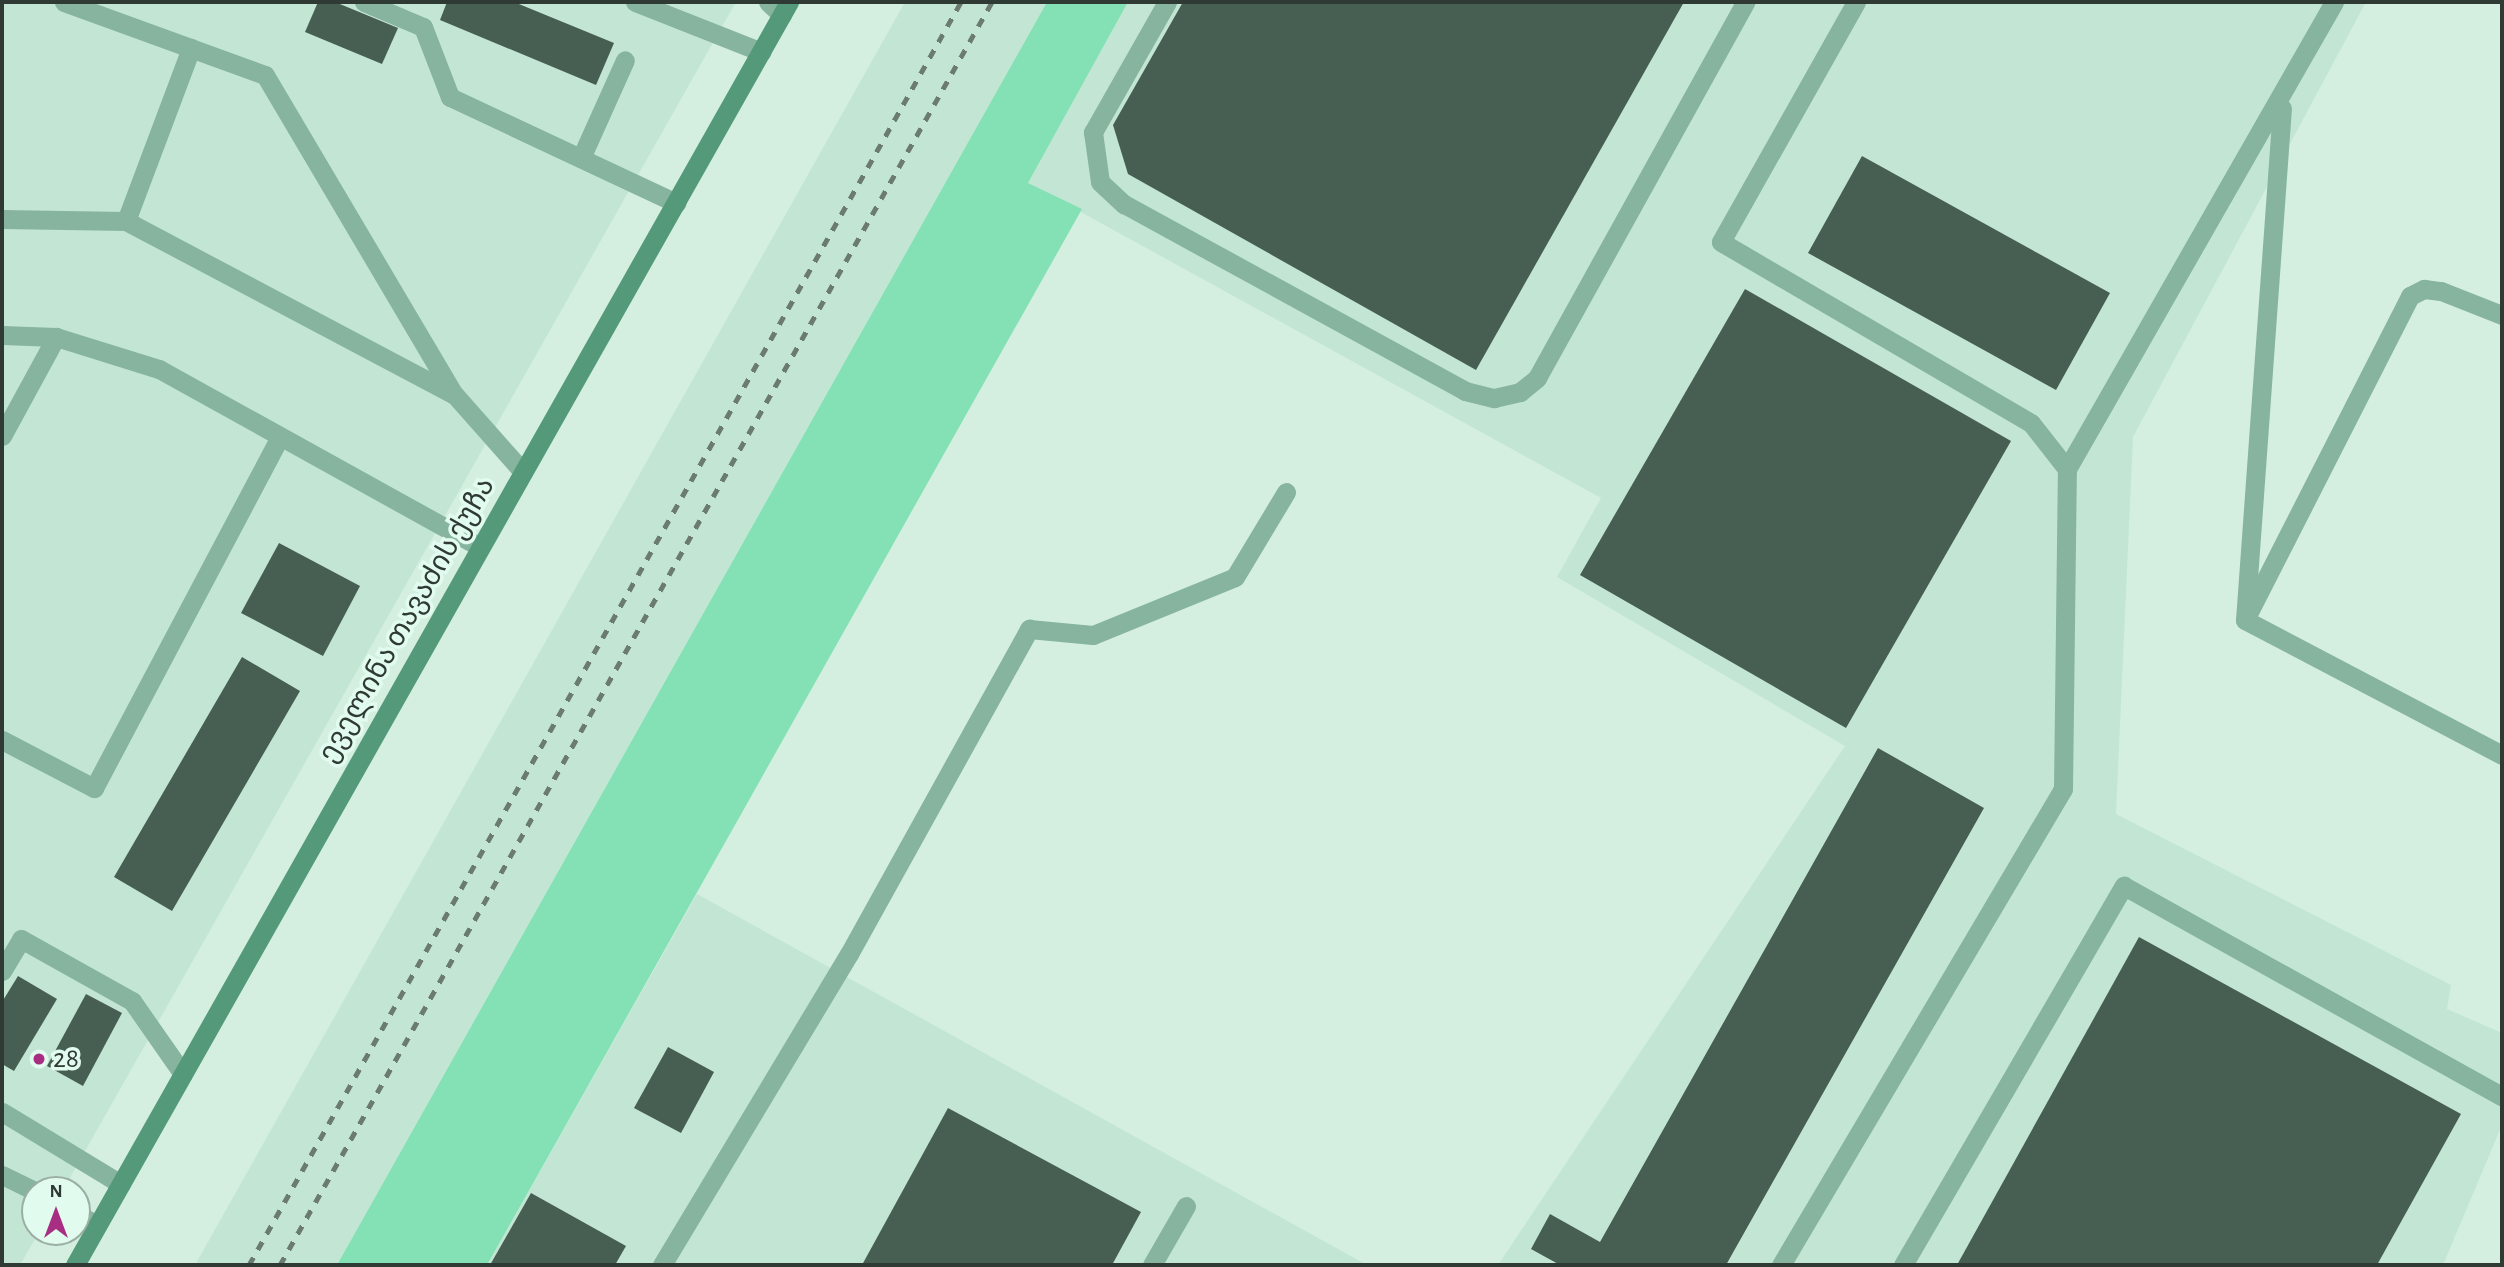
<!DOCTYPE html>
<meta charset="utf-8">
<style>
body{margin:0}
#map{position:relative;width:2504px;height:1267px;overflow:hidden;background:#d4efe0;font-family:"Alegreya Sans","Noto Sans Georgian",sans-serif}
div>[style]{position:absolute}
.built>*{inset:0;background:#c3e6d4}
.green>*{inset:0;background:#84e0b5}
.building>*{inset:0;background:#475e52}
.service>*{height:19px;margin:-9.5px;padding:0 9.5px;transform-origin:9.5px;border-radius:9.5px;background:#87b49e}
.minor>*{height:19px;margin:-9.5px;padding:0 9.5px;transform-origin:9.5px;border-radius:9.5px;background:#87b49e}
.secondary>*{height:19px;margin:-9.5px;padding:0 9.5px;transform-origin:9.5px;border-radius:9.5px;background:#549a7a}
.rail>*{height:5px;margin-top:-2.5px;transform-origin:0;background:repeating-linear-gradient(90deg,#6b7b72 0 9px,transparent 0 18px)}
.dots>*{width:19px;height:19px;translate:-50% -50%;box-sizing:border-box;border:4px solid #e1fcee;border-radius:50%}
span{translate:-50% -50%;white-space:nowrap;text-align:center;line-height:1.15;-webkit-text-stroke:7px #e1fcee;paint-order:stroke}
.street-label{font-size:28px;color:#303a35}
.poi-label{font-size:28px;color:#303a35}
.left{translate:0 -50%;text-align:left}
.frame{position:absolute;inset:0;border:4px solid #303a35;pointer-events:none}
.north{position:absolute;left:21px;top:1176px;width:70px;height:70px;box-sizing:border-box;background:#e1fcee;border:2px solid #9aaea4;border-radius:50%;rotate:0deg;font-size:19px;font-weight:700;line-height:28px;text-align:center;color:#303a35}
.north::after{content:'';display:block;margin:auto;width:24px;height:32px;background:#a82e83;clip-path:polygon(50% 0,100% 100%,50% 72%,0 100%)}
</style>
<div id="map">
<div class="built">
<div style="clip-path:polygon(2px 2px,736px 2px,63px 1190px,35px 1190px,35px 1232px,39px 1232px,20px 1265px,2px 1265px)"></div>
<div style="clip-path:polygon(905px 2px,1047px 2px,337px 1265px,195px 1265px)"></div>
<div style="clip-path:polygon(1128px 2px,2366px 2px,2133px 437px,2116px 814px,2451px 985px,2447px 1009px,2502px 1033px,2502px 1125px,2443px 1265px,1498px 1265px,1845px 746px,1557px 577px,1601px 498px,1028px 183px)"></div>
<div style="clip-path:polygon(697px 894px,1367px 1265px,487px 1265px)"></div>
</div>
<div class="green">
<div style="clip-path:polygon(1047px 2px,1128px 2px,1028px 183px,1082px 209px,487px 1265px,337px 1265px)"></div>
</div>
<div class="building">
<div style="clip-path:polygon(318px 2px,335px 2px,398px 28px,382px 64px,305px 32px)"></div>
<div style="clip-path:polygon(447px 2px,514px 2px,614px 43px,596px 85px,440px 20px)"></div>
<div style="clip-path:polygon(1183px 2px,1684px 2px,1476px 370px,1128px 174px,1113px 125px)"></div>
<div style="clip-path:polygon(1862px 156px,2110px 293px,2056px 390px,1808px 253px)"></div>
<div style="clip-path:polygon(1745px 289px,2011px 441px,1846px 728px,1580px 575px)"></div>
<div style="clip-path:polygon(279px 543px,360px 586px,323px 656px,241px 613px)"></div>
<div style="clip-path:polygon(242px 657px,300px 691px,172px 911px,114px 877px)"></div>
<div style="clip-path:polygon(1878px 748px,1984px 808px,1726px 1265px,1560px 1265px,1531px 1249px,1550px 1214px,1600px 1242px)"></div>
<div style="clip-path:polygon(2139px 937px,2461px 1114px,2377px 1265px,1957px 1265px)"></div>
<div style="clip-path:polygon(18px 976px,57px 999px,14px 1071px,2px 1064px,2px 1002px)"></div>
<div style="clip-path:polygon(86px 994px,122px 1013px,83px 1086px,47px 1066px)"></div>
<div style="clip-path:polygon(668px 1047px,714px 1072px,681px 1133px,634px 1108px)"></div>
<div style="clip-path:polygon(948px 1108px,1141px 1212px,1112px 1265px,862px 1265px)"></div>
<div style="clip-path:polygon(531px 1193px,626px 1246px,615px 1265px,490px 1265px)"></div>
</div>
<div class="service">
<div style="left:64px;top:2px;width:214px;rotate:20deg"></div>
<div style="left:265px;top:75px;width:371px;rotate:59.4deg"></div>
<div style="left:454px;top:394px;width:104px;rotate:48.5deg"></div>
<div style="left:364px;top:2px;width:64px;rotate:23deg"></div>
<div style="left:423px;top:27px;width:75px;rotate:68.9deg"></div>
<div style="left:450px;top:97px;width:250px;rotate:25.1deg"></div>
<div style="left:768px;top:2px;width:19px;rotate:43deg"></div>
<div style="left:1167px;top:2px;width:150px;rotate:119.6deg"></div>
<div style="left:1093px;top:132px;width:50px;rotate:82deg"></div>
<div style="left:1100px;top:182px;width:33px;rotate:43deg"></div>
<div style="left:1124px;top:204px;width:389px;rotate:28.7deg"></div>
<div style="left:1465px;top:391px;width:30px;rotate:14deg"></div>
<div style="left:1494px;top:398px;width:27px;rotate:-13deg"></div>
<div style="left:1520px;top:392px;width:22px;rotate:-39deg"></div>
<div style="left:1537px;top:378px;width:430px;rotate:-61deg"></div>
<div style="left:1856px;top:2px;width:275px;rotate:119.4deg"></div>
<div style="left:1721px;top:242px;width:359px;rotate:30.3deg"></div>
<div style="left:2031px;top:423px;width:58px;rotate:52deg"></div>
<div style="left:581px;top:158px;width:107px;rotate:-65.8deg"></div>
<div style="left:2px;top:219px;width:124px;rotate:0.9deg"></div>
<div style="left:126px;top:221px;width:370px;rotate:27.9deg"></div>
<div style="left:126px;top:221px;width:185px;rotate:-69.4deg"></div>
<div style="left:2px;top:335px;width:54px;rotate:2.1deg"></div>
<div style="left:56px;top:337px;width:108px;rotate:17.3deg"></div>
<div style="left:159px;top:369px;width:367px;rotate:29deg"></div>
<div style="left:2px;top:436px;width:113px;rotate:-61.4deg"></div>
<div style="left:2249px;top:612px;width:355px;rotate:-63deg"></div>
<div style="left:2410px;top:296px;width:16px;rotate:-27deg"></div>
<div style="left:2424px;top:289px;width:17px;rotate:7deg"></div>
<div style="left:2441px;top:291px;width:66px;rotate:21.5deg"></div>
<div style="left:2245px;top:620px;width:513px;rotate:-85.87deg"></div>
<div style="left:2245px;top:620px;width:290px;rotate:27.7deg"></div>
<div style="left:2px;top:740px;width:104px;rotate:27.6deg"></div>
<div style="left:94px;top:788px;width:397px;rotate:-62.1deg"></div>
<div style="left:2px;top:971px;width:37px;rotate:-59deg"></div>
<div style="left:21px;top:939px;width:127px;rotate:29.2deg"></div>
<div style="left:132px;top:1001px;width:89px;rotate:55.1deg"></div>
<div style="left:2px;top:1112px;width:139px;rotate:31.2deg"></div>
<div style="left:2px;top:1175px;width:37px;rotate:26deg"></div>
<div style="left:77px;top:1214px;width:23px;rotate:29deg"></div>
<div style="left:662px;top:1265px;width:363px;rotate:-59deg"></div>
<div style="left:849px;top:954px;width:372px;rotate:-61deg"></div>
<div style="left:1029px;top:629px;width:64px;rotate:5.4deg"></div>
<div style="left:1093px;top:635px;width:153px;rotate:-22.2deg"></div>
<div style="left:1235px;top:577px;width:99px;rotate:-59deg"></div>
<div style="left:1152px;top:1265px;width:68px;rotate:-60deg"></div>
<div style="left:1781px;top:1265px;width:553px;rotate:-59.36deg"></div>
<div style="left:2063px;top:789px;width:320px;rotate:-89.3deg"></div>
<div style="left:2067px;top:469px;width:538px;rotate:-60.24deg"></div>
<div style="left:1903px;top:1265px;width:439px;rotate:-59.8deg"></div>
<div style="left:2124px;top:886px;width:432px;rotate:29.1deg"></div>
</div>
<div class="minor">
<div style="left:635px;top:2px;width:136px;rotate:21.5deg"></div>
</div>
<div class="secondary">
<div style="left:75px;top:1265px;width:1451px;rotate:-60.52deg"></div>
</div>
<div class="rail">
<div style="left:249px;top:1265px;width:1450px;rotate:-60.59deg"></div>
<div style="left:280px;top:1265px;width:1450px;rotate:-60.59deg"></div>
</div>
<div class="dots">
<div style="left:39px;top:1059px;background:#a82e83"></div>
</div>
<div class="street-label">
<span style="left:407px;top:620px;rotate:-60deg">ეველინა თავაძის ქუჩა</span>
</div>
<div class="poi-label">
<span class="left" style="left:53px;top:1059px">28</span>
</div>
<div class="frame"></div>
<div class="north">N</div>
</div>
